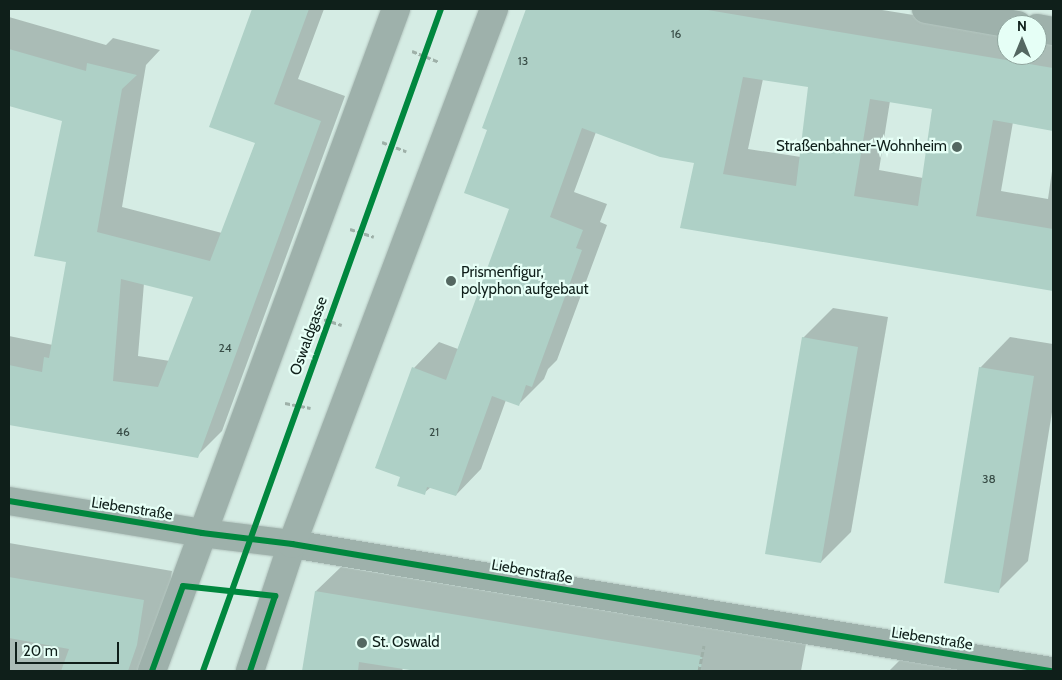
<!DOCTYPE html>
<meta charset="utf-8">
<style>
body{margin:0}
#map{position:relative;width:1062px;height:680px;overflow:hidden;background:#d5ece4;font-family:Cabin,sans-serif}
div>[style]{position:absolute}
.shadow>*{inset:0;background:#0003}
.building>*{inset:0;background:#aed0c6}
.path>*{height:3px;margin-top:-1.5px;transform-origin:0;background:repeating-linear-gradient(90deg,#9eb0a8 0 5px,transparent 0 7.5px)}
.roads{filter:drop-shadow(0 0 1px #b3c5bf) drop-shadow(0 0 1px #b3c5bf)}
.street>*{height:28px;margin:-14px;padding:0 14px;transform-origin:14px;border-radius:14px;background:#9eb1ab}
.cycleway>*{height:6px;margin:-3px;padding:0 3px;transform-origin:3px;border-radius:3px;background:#00873e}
.dots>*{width:14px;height:14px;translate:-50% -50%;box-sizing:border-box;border:2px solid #e6fff6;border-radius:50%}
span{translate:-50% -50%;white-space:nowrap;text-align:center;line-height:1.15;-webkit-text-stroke:4.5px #e6fff6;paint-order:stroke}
.number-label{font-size:12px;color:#374b45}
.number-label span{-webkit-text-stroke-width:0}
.poi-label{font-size:15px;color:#0f1f1a}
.right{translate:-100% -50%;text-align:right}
.left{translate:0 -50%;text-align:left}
.street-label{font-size:15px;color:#0f1f1a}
.frame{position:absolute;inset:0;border:10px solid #0f1f1a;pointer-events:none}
.north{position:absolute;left:997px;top:15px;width:50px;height:50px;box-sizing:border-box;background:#e6fff6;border:1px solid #90a59e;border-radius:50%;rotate:0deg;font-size:14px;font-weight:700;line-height:20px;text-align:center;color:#0f1f1a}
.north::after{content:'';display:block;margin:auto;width:18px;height:22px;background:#546761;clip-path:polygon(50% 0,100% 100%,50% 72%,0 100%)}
.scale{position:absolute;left:15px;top:642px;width:104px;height:22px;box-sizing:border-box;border:2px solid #0f1f1a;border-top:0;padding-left:6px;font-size:15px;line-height:18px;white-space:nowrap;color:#0f1f1a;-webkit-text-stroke:4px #e6fff6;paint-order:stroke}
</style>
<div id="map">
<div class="shadow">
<div style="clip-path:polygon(evenodd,254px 9px,324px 9px,298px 79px,345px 96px,222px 431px,197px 456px,9px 424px,9px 336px,53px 345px,67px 261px,64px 120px,9px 105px,9px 17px,106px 45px,113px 38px,160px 50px,146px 65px,122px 207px,222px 233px,256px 142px,211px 126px,254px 9px,144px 283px,194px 296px,170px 361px,138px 356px,144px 283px)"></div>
<div style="clip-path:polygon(evenodd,527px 9px,876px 9px,1007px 30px,1007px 55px,1037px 55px,1037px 35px,1053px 38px,1053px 130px,1013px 122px,1001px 191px,1048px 199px,1053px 164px,1053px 290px,682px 227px,696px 162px,596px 132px,574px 192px,607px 204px,600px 222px,607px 225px,557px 360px,548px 369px,544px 379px,518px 405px,506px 400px,481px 469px,456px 495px,431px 487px,424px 493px,402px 477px,414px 368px,439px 342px,458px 349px,511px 208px,488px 129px,484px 128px,527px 9px,763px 79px,810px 86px,801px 157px,748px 149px,763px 79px,527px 9px,890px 101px,933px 108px,923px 178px,879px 170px,890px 101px)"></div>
<div style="clip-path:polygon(833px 308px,888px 317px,851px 532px,821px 562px,803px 338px)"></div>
<div style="clip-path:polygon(1010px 337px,1053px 344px,1053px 406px,1028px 561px,998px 591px,980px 368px)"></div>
<div style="clip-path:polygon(9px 543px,172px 571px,166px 615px,145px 671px,9px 671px)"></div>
<div style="clip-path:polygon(341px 567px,806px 644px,801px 671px,424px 671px,403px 668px,402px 671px,303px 671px,316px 591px)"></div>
<div style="clip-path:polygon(901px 659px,959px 669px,959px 671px,889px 671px)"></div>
</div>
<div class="building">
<div style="clip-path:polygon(evenodd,252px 9px,309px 9px,274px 104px,321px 121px,198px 458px,9px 425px,9px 365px,42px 372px,44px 357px,49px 358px,66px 262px,34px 256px,62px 121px,9px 106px,9px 49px,86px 71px,87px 63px,137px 75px,122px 89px,97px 232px,210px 261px,255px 143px,209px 127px,252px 9px,121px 279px,193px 297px,158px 387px,113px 381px,121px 279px)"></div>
<div style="clip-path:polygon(evenodd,526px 9px,702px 9px,1053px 68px,1053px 131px,993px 120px,976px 216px,1053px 229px,1053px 291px,680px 228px,694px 163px,660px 157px,582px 128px,550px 217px,583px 230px,576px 248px,582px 250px,532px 387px,526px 385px,519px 406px,492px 396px,456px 496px,427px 487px,425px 495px,397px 486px,400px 477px,375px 468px,412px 367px,446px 380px,509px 209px,464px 193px,487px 130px,482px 128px,526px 9px,743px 77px,808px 87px,796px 186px,723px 174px,743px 77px,526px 9px,870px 99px,932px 109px,918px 206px,854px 196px,870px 99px)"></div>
<div style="clip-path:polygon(802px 337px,858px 347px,821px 563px,765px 554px)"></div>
<div style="clip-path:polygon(979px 367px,1034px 376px,999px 593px,944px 583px)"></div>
<div style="clip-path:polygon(9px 577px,144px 600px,137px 645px,128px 671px,61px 671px,69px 649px,9px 638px)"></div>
<div style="clip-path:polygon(315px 591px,702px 656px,701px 671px,416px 671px,359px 662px,358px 671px,302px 671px)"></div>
</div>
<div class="path">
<div style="left:412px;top:51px;width:29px;rotate:22deg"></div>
<div style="left:382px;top:142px;width:26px;rotate:21deg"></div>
<div style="left:350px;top:229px;width:25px;rotate:18deg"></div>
<div style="left:317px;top:317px;width:26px;rotate:18deg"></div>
<div style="left:285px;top:403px;width:26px;rotate:11deg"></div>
<div style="left:699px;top:671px;width:26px;rotate:-79deg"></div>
</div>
<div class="roads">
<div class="street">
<div style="left:926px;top:9px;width:93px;rotate:9.9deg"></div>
<div style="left:1037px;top:28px;width:16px;rotate:11deg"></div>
<div style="left:9px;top:501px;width:196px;rotate:9.4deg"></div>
<div style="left:202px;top:533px;width:91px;rotate:7deg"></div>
<div style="left:292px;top:544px;width:770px;rotate:9.5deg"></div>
<div style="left:152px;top:671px;width:706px;rotate:-69.77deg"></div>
<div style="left:250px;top:671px;width:134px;rotate:-71.7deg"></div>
<div style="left:292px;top:544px;width:572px;rotate:-69.31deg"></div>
</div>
</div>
<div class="cycleway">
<div style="left:9px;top:501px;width:196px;rotate:9.4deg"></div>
<div style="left:202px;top:533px;width:91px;rotate:7deg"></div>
<div style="left:292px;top:544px;width:770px;rotate:9.5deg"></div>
<div style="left:152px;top:671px;width:90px;rotate:-70deg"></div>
<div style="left:183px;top:586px;width:93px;rotate:6.2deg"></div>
<div style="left:275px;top:596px;width:79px;rotate:108.4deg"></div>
<div style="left:203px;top:671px;width:703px;rotate:-70.23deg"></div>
</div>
<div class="dots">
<div style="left:957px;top:147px;background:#546761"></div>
<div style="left:451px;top:281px;background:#546761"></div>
<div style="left:362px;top:643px;background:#546761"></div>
</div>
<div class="number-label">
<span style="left:676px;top:34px">16</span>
<span style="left:523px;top:61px">13</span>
<span style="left:225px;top:348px">24</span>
<span style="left:123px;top:432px">46</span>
<span style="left:434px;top:432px">21</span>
<span style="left:989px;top:479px">38</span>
</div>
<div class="poi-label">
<span class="right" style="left:947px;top:147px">Straßenbahner-Wohnheim</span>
<span class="left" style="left:461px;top:281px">Prismenfigur,<br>polyphon aufgebaut</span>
<span class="left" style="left:372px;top:643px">St. Oswald</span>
</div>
<div class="street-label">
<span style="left:309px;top:336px;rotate:-70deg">Oswaldgasse</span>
<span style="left:132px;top:509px;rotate:9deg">Liebenstraße</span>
<span style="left:532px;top:572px;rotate:10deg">Liebenstraße</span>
<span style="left:932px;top:639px;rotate:9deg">Liebenstraße</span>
</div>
<div class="frame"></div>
<div class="north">N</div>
<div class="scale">20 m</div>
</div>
